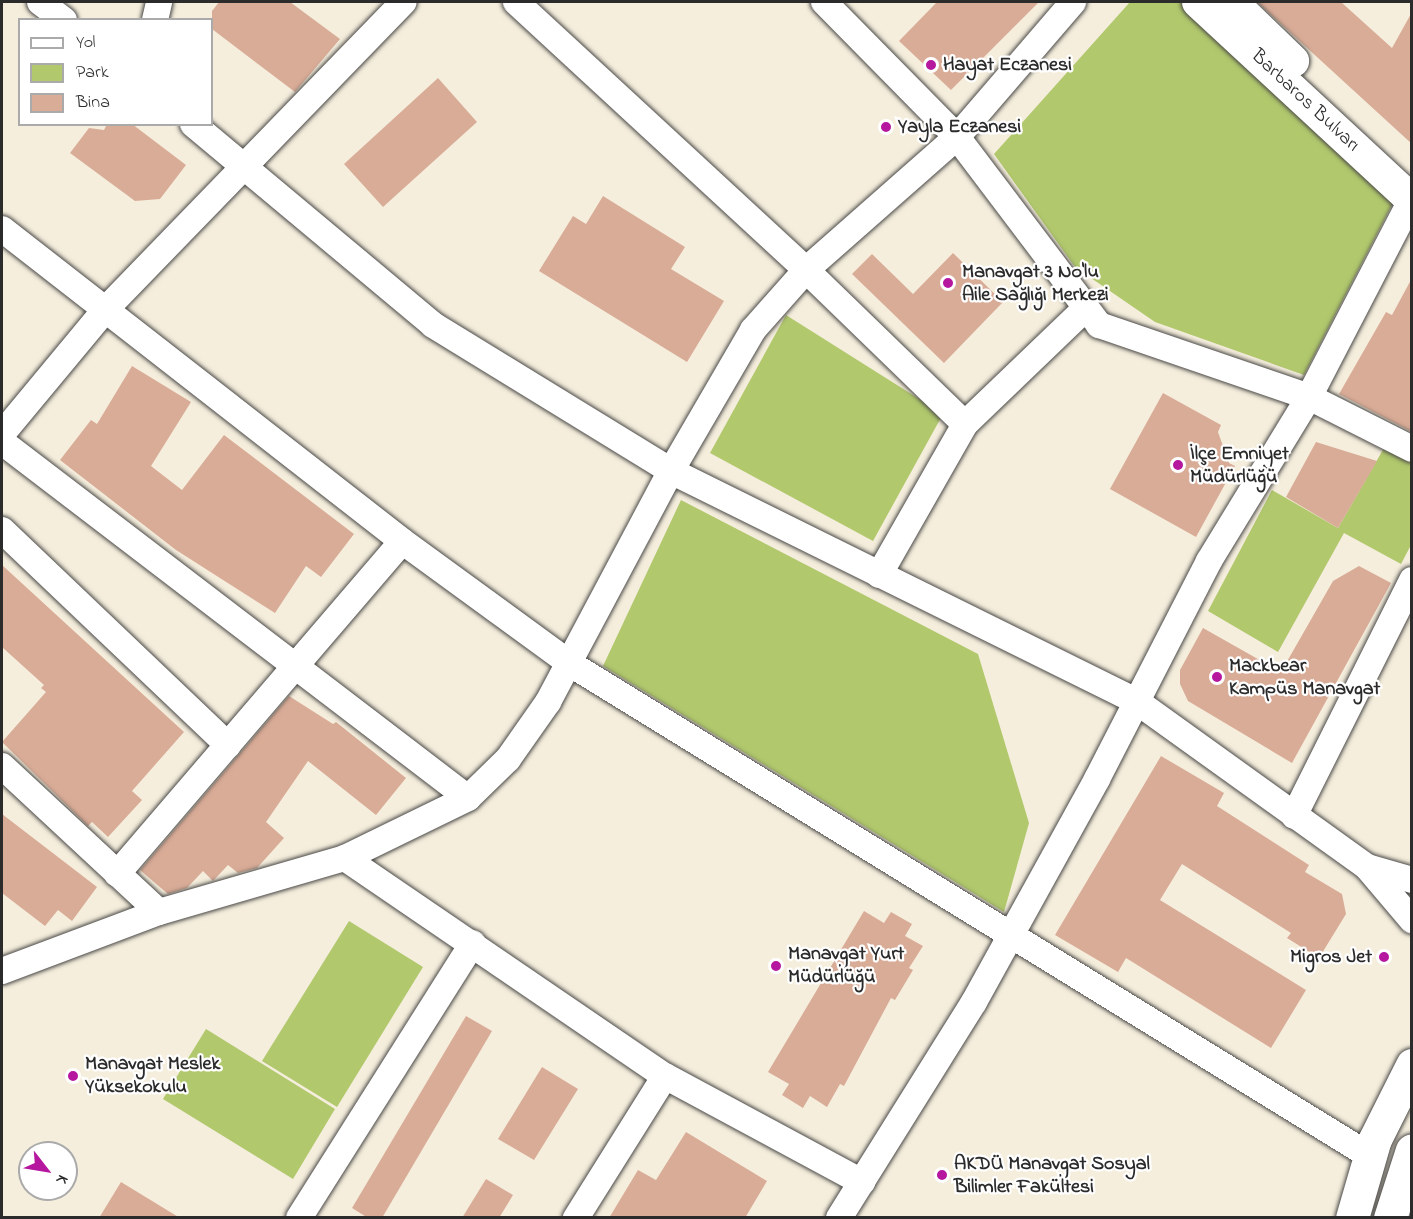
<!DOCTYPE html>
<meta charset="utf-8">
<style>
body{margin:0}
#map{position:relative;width:1413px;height:1219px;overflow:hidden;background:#f5eedd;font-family:"Indie Flower",sans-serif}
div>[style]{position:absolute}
.green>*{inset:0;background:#b1c86d}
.building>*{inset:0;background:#d9ac97}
.roads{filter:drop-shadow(0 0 2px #494846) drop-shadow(0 0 2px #494846)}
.minor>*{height:26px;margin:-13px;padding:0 13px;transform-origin:13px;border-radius:13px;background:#fff}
.tertiary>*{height:32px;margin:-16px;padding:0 16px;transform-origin:16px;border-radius:16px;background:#fff}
.secondary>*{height:33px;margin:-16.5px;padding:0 16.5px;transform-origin:16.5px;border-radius:16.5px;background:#fff}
.dots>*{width:16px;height:16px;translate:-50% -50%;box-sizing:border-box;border:3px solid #fff;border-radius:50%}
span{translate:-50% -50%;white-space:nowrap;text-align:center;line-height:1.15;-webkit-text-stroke:4.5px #fff;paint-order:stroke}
.poi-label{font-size:20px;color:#2b2b2b;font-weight:700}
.left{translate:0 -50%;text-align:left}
.right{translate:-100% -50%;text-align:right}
.street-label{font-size:20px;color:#2b2b2b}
.frame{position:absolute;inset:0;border:3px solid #2b2b2b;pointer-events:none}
.legend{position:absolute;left:18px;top:18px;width:195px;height:108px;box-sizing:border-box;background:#fff;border:2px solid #aaa;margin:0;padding:8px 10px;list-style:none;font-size:18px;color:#2b2b2b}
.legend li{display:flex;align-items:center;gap:12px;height:30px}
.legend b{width:30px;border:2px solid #aaa}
.north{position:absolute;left:18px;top:1141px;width:60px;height:60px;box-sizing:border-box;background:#fff;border:2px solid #aaa;border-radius:50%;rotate:121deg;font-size:16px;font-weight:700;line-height:24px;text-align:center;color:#2b2b2b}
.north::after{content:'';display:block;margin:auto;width:21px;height:27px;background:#b5179e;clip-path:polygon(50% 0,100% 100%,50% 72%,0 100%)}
</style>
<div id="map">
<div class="green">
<div style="clip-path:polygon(1130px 2px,1186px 2px,1393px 203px,1304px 375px,1155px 322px,1075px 267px,994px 154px)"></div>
<div style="clip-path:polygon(786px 315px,943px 414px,873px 541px,710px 453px)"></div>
<div style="clip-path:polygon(1384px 448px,1411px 462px,1411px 545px,1401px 564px,1344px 533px,1278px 652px,1208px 611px,1272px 490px,1338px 528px)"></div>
<div style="clip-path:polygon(681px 500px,978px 654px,1029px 823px,1004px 912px,603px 666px)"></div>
<div style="clip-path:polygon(349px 921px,423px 967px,337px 1107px,262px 1061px)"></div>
<div style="clip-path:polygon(206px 1029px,335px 1109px,293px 1179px,163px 1099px)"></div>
</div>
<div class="building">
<div style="clip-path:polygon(219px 2px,290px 2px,340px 39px,295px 92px,212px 29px,212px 11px)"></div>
<div style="clip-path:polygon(937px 2px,1039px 2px,951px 90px,899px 41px)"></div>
<div style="clip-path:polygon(1257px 2px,1341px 2px,1392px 48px,1412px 12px,1412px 144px)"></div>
<div style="clip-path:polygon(438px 78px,477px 122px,383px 207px,344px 164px)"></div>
<div style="clip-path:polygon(107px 124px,132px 124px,186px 165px,160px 199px,135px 201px,70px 153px,89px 128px,104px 130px)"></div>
<div style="clip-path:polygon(603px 196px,685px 247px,671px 269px,724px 301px,687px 362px,539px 271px,573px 216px,586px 224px)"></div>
<div style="clip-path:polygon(953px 253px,1003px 302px,944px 363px,852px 274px,872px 254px,913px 294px)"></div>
<div style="clip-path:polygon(1412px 278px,1412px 432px,1339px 394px,1386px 312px,1392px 315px)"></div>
<div style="clip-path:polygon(132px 366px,191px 402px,151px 466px,182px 490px,224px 435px,354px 534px,321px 577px,306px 566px,275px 613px,176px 550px,60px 460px,91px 420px,97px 424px)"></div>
<div style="clip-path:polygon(1163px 393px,1221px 425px,1218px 432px,1229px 463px,1235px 466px,1196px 537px,1110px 489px)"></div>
<div style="clip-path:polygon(1316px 442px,1377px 461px,1338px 528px,1286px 497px)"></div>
<div style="clip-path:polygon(2px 565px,184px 732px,132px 791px,142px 800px,108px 837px,92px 822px,88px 826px,2px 742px,46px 692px,41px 688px,44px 685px,2px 647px)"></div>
<div style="clip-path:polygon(1359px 566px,1391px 583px,1292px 763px,1188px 701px,1180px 684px,1180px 670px,1203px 628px,1281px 672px,1333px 581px)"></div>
<div style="clip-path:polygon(289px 696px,333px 724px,336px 722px,406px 778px,376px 815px,308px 761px,266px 822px,284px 838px,257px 868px,238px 873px,228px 865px,213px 881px,203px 871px,187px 888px,168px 894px,140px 870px)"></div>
<div style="clip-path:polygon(1161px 756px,1224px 793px,1217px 806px,1309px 865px,1305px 872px,1342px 894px,1346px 914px,1319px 958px,1287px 938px,1291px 933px,1182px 864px,1160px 900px,1306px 990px,1271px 1048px,1126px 958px,1118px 972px,1055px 935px)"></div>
<div style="clip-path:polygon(2px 814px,97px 887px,72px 921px,58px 910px,45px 926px,2px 893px)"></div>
<div style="clip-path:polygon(864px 911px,884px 923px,891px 912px,912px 924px,905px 936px,923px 946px,909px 968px,913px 970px,895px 1000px,891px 998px,844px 1086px,840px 1084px,827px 1107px,810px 1096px,803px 1108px,782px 1095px,789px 1084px,768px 1072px)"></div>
<div style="clip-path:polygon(466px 1016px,492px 1031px,382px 1218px,368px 1218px,352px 1208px)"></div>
<div style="clip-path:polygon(542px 1067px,578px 1089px,534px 1160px,498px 1139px)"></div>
<div style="clip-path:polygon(686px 1132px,767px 1181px,745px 1218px,609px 1218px,638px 1170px,656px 1180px)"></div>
<div style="clip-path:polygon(486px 1179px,513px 1195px,499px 1218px,462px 1218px)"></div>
<div style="clip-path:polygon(121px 1182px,180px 1218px,99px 1218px)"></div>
</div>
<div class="roads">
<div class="minor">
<div style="left:40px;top:2px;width:30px;rotate:37deg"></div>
<div style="left:516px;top:2px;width:395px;rotate:42.7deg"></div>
<div style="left:806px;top:270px;width:221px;rotate:44.1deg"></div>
<div style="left:824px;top:2px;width:190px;rotate:45.4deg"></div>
<div style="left:957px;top:137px;width:236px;rotate:52.9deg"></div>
<div style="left:1099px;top:325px;width:222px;rotate:18.9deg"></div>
<div style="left:1309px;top:397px;width:115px;rotate:26.8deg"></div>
<div style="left:155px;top:20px;width:18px;rotate:-77deg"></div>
<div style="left:193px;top:124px;width:313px;rotate:39.9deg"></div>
<div style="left:433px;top:325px;width:279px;rotate:31.5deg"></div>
<div style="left:671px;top:471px;width:519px;rotate:26.32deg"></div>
<div style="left:1136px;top:701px;width:284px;rotate:35.7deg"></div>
<div style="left:1367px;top:867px;width:70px;rotate:49.7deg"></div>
<div style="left:2px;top:229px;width:507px;rotate:37.95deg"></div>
<div style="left:402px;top:541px;width:207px;rotate:36.1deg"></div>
<div style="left:569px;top:663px;width:941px;rotate:31.61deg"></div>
<div style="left:2px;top:434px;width:161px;rotate:-50.3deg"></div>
<div style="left:105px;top:310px;width:429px;rotate:-45.9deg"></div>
<div style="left:2px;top:442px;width:586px;rotate:37.38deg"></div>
<div style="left:2px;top:530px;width:312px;rotate:43.6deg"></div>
<div style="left:879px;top:575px;width:174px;rotate:-60.3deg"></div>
<div style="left:965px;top:424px;width:168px;rotate:-43.8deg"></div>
<div style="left:2px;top:766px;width:214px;rotate:42.9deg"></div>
<div style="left:1294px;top:816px;width:264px;rotate:-63.4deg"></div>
<div style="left:345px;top:858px;width:387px;rotate:34.3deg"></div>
<div style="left:665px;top:1076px;width:168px;rotate:122.1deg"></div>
<div style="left:1367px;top:867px;width:47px;rotate:16.1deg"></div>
<div style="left:117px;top:874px;width:438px;rotate:-49.4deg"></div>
<div style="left:2px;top:971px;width:168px;rotate:-20.6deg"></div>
<div style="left:159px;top:912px;width:194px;rotate:-16.2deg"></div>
<div style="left:345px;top:858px;width:137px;rotate:-26deg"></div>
<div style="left:468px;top:798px;width:56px;rotate:-44.3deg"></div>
<div style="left:508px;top:759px;width:70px;rotate:-54.9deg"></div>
<div style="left:548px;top:702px;width:262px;rotate:-62deg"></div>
<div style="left:671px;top:471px;width:163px;rotate:-59.8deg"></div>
<div style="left:753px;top:330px;width:80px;rotate:-48.5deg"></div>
<div style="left:806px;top:270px;width:201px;rotate:-41.4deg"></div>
<div style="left:957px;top:137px;width:178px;rotate:-49.3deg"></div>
<div style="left:665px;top:1076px;width:224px;rotate:28.3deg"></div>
<div style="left:299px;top:1218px;width:325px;rotate:-57.7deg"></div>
<div style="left:839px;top:1218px;width:255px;rotate:-58deg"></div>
<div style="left:974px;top:1002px;width:255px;rotate:-61.1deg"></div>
<div style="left:1097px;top:779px;width:245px;rotate:-62.8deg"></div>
<div style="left:1209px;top:561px;width:192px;rotate:-58.6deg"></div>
<div style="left:1309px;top:397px;width:222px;rotate:-62.6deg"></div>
</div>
<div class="tertiary">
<div style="left:1198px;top:2px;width:292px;rotate:42.8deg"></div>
<div style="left:1232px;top:2px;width:85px;rotate:44deg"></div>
</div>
<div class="secondary">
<div style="left:1352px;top:1218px;width:82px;rotate:-73.8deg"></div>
<div style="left:1375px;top:1139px;width:83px;rotate:-63.4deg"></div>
<div style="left:1390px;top:1218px;width:71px;rotate:-72.1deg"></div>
</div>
</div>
<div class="dots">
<div style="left:931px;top:65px;background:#b5179e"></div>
<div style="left:886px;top:127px;background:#b5179e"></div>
<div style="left:948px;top:283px;background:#b5179e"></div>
<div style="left:1178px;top:465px;background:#b5179e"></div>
<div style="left:1217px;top:677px;background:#b5179e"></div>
<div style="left:1384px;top:957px;background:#b5179e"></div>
<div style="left:776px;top:966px;background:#b5179e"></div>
<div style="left:73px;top:1076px;background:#b5179e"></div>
<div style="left:942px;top:1175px;background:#b5179e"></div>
</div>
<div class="poi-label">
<span class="left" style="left:943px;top:65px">Hayat Eczanesi</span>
<span class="left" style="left:898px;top:127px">Yayla Eczanesi</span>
<span class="left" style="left:962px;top:284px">Manavgat 3 No'lu<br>Aile Sağlığı Merkezi</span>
<span class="left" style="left:1190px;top:466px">İlçe Emniyet<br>Müdürlüğü</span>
<span class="left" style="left:1229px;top:678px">Mackbear<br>Kampüs Manavgat</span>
<span class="left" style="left:788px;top:966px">Manavgat Yurt<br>Müdürlüğü</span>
<span class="right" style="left:1372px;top:957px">Migros Jet</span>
<span class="left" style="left:85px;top:1076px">Manavgat Meslek<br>Yüksekokulu</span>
<span class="left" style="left:954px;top:1176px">AKDÜ Manavgat Sosyal<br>Bilimler Fakültesi</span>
</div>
<div class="street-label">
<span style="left:1305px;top:101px;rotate:43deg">Barbaros Bulvarı</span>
</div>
<div class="frame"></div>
<ul class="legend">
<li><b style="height:8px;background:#fff"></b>Yol</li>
<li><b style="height:16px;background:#b1c86d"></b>Park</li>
<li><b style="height:16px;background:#d9ac97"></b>Bina</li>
</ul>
<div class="north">K</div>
</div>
